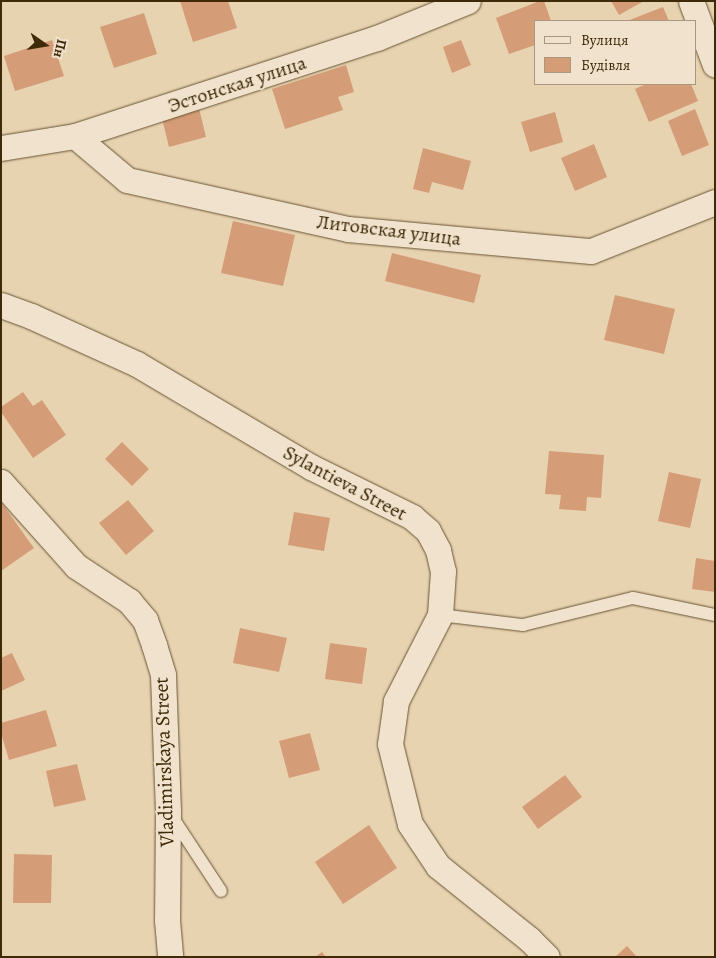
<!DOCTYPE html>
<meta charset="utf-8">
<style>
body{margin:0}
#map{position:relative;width:716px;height:958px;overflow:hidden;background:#e8d3b1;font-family:Alegreya,serif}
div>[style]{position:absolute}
.building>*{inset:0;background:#d49c77}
.roads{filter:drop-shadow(0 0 1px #685433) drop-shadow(0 0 1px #685433)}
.lane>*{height:12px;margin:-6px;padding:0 6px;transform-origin:6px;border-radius:6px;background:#f0e2cc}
.street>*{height:25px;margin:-12.5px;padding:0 12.5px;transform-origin:12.5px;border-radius:12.5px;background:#f0e2cc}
span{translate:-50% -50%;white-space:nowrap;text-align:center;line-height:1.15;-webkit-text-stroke:4px #f0e2cc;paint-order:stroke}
.street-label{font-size:20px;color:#3e2909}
.frame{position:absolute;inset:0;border:2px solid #3e2909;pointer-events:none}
.legend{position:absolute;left:534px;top:20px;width:162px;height:65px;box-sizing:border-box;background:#f0e2cc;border:1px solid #a9987e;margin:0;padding:6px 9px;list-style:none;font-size:15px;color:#3e2909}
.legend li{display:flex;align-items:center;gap:10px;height:25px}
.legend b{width:25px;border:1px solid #a9987e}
.north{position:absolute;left:20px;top:20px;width:50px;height:50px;-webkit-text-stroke:4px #f0e2cc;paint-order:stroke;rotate:103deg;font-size:14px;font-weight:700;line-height:20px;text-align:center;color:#3e2909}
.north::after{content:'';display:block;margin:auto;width:18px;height:22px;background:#3e2909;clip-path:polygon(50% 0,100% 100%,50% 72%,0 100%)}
</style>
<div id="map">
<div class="building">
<div style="clip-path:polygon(180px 1px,228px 1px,237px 28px,193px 42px)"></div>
<div style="clip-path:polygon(540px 1px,544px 1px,551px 21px,535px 21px,535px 45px,509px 54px,496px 18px)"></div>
<div style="clip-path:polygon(611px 1px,644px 1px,619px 15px)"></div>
<div style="clip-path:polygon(663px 7px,669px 21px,627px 21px)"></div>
<div style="clip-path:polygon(144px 13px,157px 54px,114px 68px,100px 27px)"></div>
<div style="clip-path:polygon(52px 40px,64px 76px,15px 91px,4px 56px)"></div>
<div style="clip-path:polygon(461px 40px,471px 65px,452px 73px,443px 47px)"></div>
<div style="clip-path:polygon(346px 65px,354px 92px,338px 97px,343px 110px,285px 129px,272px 89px)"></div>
<div style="clip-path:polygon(646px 84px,691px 84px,698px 101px,649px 122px,635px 89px)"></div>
<div style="clip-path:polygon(197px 100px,206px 137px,169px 147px,160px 110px)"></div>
<div style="clip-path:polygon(695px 109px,709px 145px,682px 156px,668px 121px)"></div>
<div style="clip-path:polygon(555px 112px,563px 142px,530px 152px,521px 122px)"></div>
<div style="clip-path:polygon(594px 144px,607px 177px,575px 191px,561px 158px)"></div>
<div style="clip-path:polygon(423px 148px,471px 161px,463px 190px,432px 182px,429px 193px,413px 189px)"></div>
<div style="clip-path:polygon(233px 221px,295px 235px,283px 286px,221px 273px)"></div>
<div style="clip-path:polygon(392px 253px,481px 275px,474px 303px,385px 281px)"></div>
<div style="clip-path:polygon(615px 295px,675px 309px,664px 354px,604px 340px)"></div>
<div style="clip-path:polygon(23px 392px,33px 406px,42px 400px,66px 435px,33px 458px,1px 412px,1px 407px)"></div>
<div style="clip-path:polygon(122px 442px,149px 469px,132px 486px,105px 459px)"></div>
<div style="clip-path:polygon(549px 451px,604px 455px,601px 498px,587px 497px,586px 511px,559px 509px,561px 495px,545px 494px)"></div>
<div style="clip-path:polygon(669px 472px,701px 479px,690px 528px,658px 521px)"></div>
<div style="clip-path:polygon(128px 500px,154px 531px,126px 555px,99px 523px)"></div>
<div style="clip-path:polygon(1px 502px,34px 548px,1px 571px)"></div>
<div style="clip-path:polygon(294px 512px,330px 518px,324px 551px,288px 545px)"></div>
<div style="clip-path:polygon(696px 558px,715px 561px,715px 592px,692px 589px)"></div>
<div style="clip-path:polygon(240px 628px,287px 638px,279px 672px,233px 663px)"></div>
<div style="clip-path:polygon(330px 643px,367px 648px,362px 684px,325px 679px)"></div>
<div style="clip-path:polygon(12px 653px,25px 680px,1px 691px,1px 658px)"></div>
<div style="clip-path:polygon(46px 710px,57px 746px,9px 760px,1px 733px,1px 723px)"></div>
<div style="clip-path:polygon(310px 733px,320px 770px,289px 778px,279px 741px)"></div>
<div style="clip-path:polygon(77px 764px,86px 800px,54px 807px,46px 771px)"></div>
<div style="clip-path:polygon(565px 775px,582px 797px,538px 829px,522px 807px)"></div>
<div style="clip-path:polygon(369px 825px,397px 868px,343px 904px,315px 862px)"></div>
<div style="clip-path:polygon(14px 854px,52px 855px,51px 903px,13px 903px)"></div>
<div style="clip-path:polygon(627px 946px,637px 957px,615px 957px)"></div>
<div style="clip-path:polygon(322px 952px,326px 957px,315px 957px)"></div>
</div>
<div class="roads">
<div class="lane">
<div style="left:440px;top:615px;width:84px;rotate:6.9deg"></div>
<div style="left:523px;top:625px;width:113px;rotate:-13.8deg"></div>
<div style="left:633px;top:598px;width:84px;rotate:11.7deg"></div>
<div style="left:171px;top:815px;width:91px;rotate:56.7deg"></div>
</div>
<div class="street">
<div style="left:691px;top:1px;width:68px;rotate:69.4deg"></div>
<div style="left:75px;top:136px;width:68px;rotate:40.2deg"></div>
<div style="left:127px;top:180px;width:226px;rotate:12.5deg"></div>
<div style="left:348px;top:229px;width:244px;rotate:5.2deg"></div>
<div style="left:591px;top:251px;width:133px;rotate:-21.6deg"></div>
<div style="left:1px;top:148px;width:75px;rotate:-9.2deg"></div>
<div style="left:75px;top:136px;width:318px;rotate:-18deg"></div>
<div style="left:377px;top:38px;width:98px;rotate:-22.1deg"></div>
<div style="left:1px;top:305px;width:32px;rotate:20deg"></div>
<div style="left:31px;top:316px;width:116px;rotate:24.4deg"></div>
<div style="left:137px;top:364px;width:202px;rotate:30.6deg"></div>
<div style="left:311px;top:467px;width:113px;rotate:26.3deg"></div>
<div style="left:412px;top:517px;width:21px;rotate:41deg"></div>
<div style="left:428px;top:531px;width:21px;rotate:62deg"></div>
<div style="left:438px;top:550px;width:22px;rotate:77deg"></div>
<div style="left:443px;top:571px;width:44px;rotate:93.9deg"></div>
<div style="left:440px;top:615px;width:97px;rotate:117.1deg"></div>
<div style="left:396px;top:701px;width:43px;rotate:97.9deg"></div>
<div style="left:390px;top:744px;width:82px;rotate:76deg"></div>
<div style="left:410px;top:824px;width:50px;rotate:56.3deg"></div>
<div style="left:438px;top:866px;width:117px;rotate:38.7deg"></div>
<div style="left:529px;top:939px;width:25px;rotate:45deg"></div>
<div style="left:1px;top:482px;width:113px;rotate:48.2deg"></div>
<div style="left:76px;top:566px;width:64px;rotate:33.4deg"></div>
<div style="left:129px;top:601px;width:25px;rotate:50deg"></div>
<div style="left:145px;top:620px;width:27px;rotate:70deg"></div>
<div style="left:154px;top:645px;width:31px;rotate:73deg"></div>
<div style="left:163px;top:675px;width:136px;rotate:87.9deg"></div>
<div style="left:168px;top:811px;width:109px;rotate:90.5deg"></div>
<div style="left:167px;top:920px;width:37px;rotate:85deg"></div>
</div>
</div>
<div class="street-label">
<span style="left:237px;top:84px;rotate:-18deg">Эстонская улица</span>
<span style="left:389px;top:230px;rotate:7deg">Литовская улица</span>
<span style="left:345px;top:483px;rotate:28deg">Sylantieva Street</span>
<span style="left:164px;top:762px;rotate:-92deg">Vladimirskaya Street</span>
</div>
<div class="frame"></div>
<ul class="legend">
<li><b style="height:6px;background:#f0e2cc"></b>Вулиця</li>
<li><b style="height:14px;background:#d49c77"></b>Будівля</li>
</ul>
<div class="north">Пн</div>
</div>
